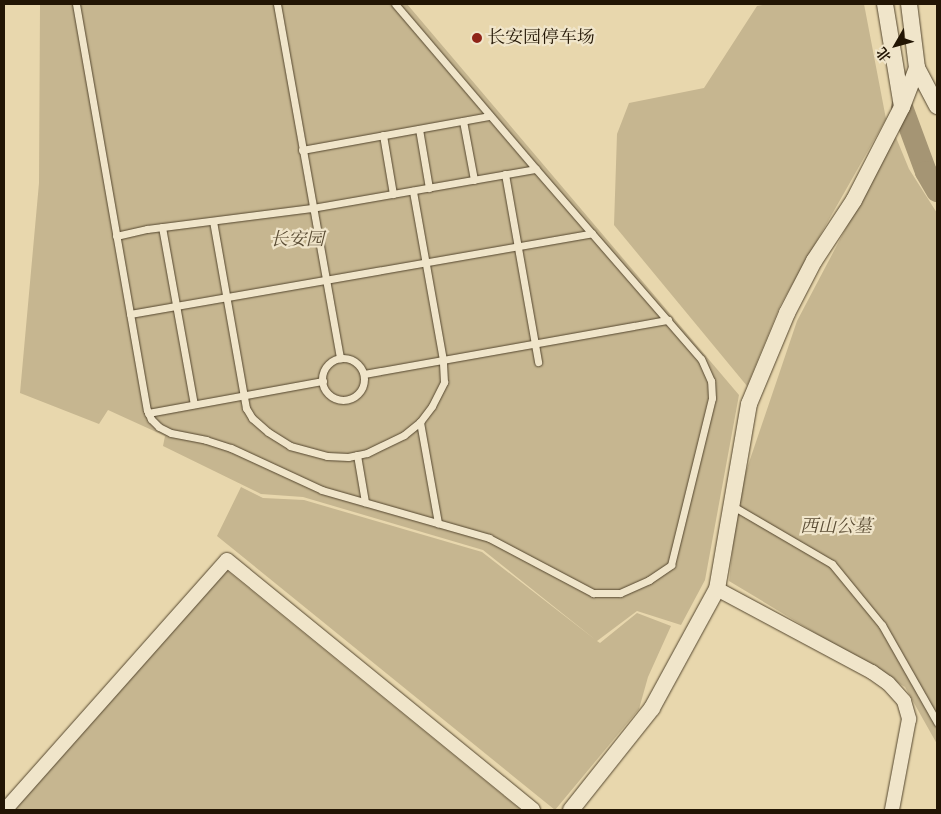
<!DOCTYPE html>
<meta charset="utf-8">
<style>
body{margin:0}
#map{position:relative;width:941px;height:814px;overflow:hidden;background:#e8d7ad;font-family:"IM FELL Double Pica","Noto Serif SC",serif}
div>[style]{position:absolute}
.green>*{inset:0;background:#c6b690}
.river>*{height:22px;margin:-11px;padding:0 11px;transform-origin:11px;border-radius:11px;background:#a59574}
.roads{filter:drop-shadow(0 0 1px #54462e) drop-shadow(0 0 1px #54462e)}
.service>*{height:7px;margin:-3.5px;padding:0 3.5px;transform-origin:3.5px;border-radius:3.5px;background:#f0e5ca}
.service>.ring{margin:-3.5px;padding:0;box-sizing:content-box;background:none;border:7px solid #f0e5ca;border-radius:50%}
.minor>*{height:14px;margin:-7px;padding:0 7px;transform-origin:7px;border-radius:7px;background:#f0e5ca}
.tertiary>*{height:16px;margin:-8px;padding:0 8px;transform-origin:8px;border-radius:8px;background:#f0e5ca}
.dots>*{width:14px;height:14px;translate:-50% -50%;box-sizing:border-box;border:2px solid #f0e5ca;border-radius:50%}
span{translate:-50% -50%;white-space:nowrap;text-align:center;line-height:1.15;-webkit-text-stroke:4.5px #f0e5ca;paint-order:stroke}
.poi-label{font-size:18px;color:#221504}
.left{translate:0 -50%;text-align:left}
.park-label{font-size:18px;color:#5b4d35;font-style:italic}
.frame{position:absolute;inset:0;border:5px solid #221504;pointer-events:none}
.north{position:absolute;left:871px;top:20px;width:50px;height:50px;-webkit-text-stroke:4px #f0e5ca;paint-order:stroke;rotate:232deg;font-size:14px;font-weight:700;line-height:20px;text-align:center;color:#221504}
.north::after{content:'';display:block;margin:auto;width:18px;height:22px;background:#221504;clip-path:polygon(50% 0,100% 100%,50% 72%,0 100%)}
</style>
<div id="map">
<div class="green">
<div style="clip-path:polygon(40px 4px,407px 4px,739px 395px,705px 580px,681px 625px,637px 611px,597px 641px,600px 643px,637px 613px,671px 626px,648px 677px,639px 709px,555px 810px,217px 536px,241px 487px,263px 498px,304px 500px,482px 552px,597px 641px,483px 550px,303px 497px,261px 494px,163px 446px,165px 436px,108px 410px,99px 424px,20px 393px,39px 183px)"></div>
<div style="clip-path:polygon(769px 4px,864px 4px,886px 119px,780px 306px,747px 386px,614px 225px,617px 134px,629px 103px,704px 88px,757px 6px)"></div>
<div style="clip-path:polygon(895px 135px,909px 169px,937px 213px,937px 744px,905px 687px,729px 581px,739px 492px,797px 321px)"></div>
<div style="clip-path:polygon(224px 568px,521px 810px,10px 810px)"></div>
</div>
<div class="river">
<div style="left:902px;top:107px;width:69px;rotate:69.7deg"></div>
<div style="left:926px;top:172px;width:22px;rotate:60deg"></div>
</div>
<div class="roads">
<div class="service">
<div style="left:76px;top:4px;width:412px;rotate:80.1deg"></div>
<div style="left:147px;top:410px;width:10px;rotate:66deg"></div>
<div style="left:151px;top:419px;width:11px;rotate:45deg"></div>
<div style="left:159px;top:427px;width:13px;rotate:27deg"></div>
<div style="left:171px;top:433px;width:36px;rotate:11deg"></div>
<div style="left:206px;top:440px;width:26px;rotate:18deg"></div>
<div style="left:231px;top:448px;width:100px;rotate:24.8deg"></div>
<div style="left:322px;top:490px;width:174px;rotate:16deg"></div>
<div style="left:489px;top:538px;width:118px;rotate:27.9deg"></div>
<div style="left:593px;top:593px;width:27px"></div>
<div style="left:620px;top:593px;width:32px;rotate:-24deg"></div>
<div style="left:649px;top:580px;width:27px;rotate:-34deg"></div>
<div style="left:671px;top:565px;width:172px;rotate:-76.2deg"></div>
<div style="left:712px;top:398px;width:17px;rotate:-93deg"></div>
<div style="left:711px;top:381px;width:24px;rotate:-114deg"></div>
<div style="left:701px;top:359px;width:252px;rotate:-131deg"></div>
<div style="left:277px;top:4px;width:360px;rotate:79.9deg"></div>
<div style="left:463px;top:121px;width:60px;rotate:79.4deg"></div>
<div style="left:419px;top:129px;width:60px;rotate:80.4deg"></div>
<div style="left:383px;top:135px;width:60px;rotate:80.4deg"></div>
<div style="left:302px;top:150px;width:191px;rotate:-10.3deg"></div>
<div style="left:505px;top:174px;width:191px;rotate:80deg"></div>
<div style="left:213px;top:221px;width:190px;rotate:80deg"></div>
<div style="left:246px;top:408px;width:12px;rotate:59deg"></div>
<div style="left:252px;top:418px;width:21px;rotate:41deg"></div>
<div style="left:268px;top:432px;width:26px;rotate:32deg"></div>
<div style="left:290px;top:446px;width:38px;rotate:15deg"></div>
<div style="left:327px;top:456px;width:21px;rotate:3deg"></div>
<div style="left:348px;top:457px;width:19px;rotate:-12deg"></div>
<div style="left:367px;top:453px;width:41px;rotate:-25.9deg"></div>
<div style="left:404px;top:435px;width:21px;rotate:-39deg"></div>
<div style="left:420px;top:422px;width:20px;rotate:-53deg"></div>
<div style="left:432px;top:406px;width:27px;rotate:-63deg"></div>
<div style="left:444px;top:382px;width:22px;rotate:-93deg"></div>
<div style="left:443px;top:360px;width:172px;rotate:-100.1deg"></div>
<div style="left:162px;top:227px;width:180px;rotate:79.8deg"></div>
<div style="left:116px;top:236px;width:32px;rotate:-13deg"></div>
<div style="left:147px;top:229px;width:166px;rotate:-7.3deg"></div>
<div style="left:312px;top:208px;width:227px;rotate:-9.9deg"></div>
<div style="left:536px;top:169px;width:217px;rotate:-130.5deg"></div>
<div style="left:130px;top:314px;width:469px;rotate:-9.9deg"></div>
<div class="ring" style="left:322px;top:358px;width:35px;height:35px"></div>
<div style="left:364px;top:374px;width:309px;rotate:-10.1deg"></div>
<div style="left:148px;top:413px;width:178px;rotate:-10.4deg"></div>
<div style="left:420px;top:422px;width:103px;rotate:79.9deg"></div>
<div style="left:357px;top:455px;width:48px;rotate:80.3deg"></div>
<div style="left:731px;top:505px;width:117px;rotate:30.3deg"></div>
<div style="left:832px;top:564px;width:79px;rotate:50.7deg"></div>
<div style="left:882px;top:625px;width:112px;rotate:60.4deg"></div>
</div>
<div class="minor">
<div style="left:717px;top:589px;width:176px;rotate:28.2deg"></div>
<div style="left:872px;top:672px;width:19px;rotate:35deg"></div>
<div style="left:888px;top:683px;width:24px;rotate:48deg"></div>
<div style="left:904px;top:701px;width:19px;rotate:74deg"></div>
<div style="left:909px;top:719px;width:93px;rotate:100.6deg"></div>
<div style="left:5px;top:810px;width:334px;rotate:-48.4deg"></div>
<div style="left:227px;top:560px;width:395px;rotate:39.2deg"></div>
</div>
<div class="tertiary">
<div style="left:885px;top:4px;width:104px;rotate:80.6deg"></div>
<div style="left:917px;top:68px;width:43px;rotate:62.2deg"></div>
<div style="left:571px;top:810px;width:130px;rotate:-51.5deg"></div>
<div style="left:652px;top:708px;width:136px;rotate:-61.4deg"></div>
<div style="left:717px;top:589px;width:188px;rotate:-80.2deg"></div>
<div style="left:749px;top:404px;width:99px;rotate:-67.3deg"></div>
<div style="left:787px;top:313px;width:59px;rotate:-62.6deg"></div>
<div style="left:814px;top:261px;width:73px;rotate:-56.7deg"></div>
<div style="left:854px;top:200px;width:105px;rotate:-62.7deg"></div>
<div style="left:902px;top:107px;width:42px;rotate:-69deg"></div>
<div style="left:917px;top:68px;width:64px;rotate:-97.1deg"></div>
</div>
</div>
<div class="dots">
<div style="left:477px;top:38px;background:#8f2418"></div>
</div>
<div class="poi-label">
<span class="left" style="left:487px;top:38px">长安园停车场</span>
</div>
<div class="park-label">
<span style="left:297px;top:240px">长安园</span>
<span style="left:836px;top:527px">西山公墓</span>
</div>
<div class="frame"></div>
<div class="north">北</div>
</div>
